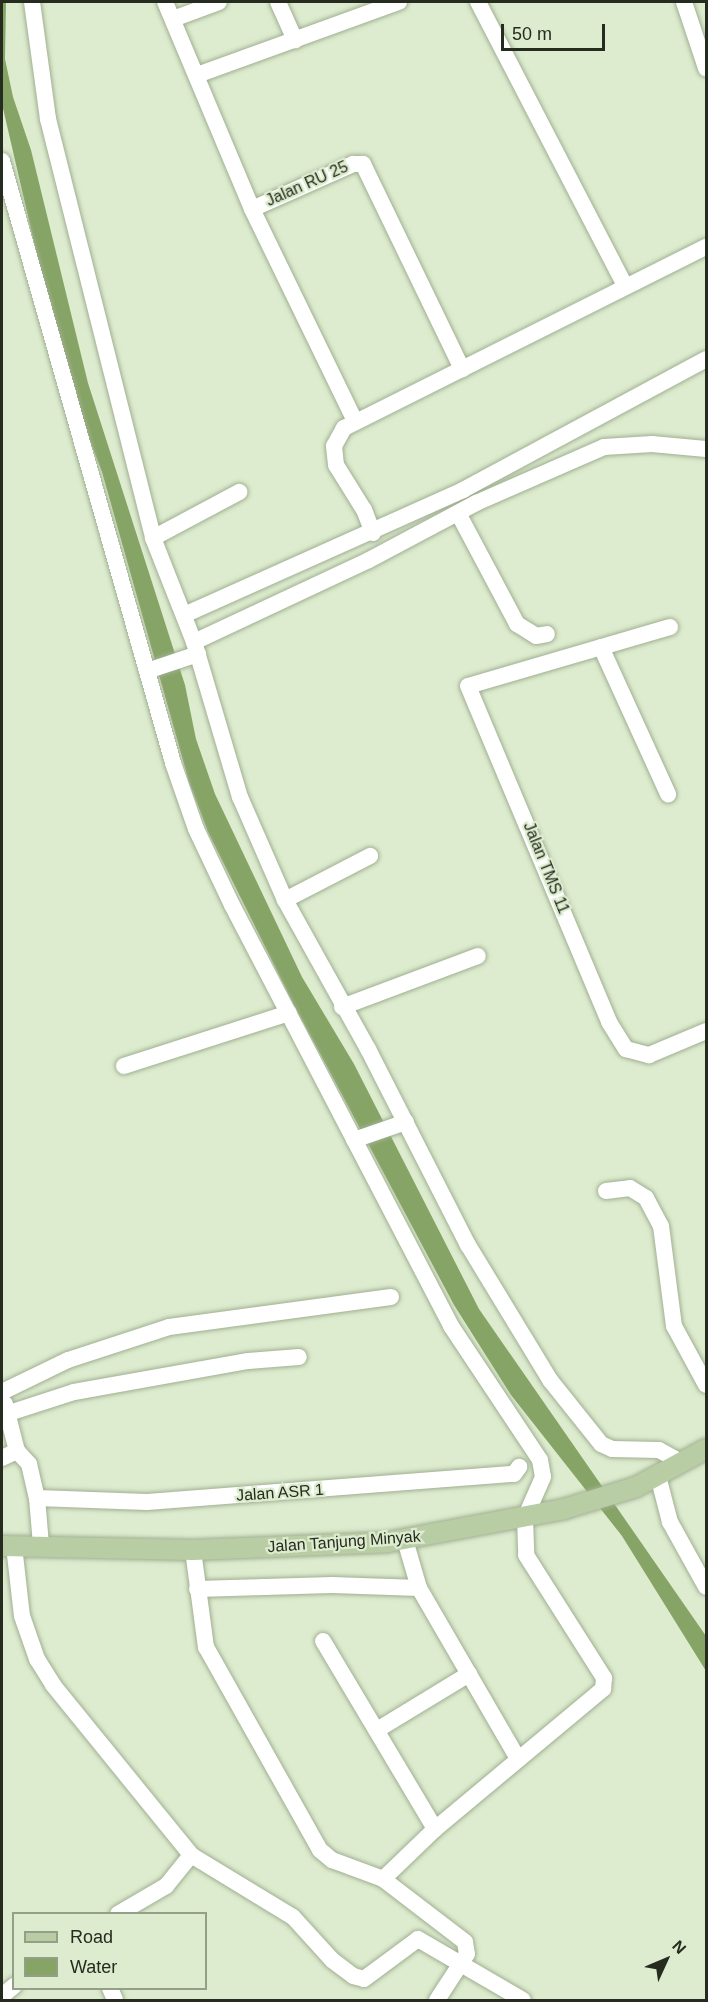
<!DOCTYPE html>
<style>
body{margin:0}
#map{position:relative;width:708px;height:2002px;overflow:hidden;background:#ddecce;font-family:Helvetica,sans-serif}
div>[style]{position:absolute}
.water>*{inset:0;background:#86a465}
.roads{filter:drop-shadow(0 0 2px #a0af92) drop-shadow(0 0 2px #a0af92)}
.minor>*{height:16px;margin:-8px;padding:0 8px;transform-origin:8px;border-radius:8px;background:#fff}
.major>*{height:20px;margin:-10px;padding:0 10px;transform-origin:10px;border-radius:10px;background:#b9cda4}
span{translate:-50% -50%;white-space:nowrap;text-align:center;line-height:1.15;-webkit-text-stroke:4.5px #ddecce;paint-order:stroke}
.street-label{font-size:16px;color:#262b20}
.frame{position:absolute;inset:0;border:3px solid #262b20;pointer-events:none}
.legend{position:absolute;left:12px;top:1912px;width:195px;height:78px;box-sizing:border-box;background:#ddecce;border:2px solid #949f88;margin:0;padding:8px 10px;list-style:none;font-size:18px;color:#262b20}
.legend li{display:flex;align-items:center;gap:12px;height:30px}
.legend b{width:30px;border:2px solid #949f88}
.north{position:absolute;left:636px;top:1930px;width:60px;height:60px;-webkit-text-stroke:4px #ddecce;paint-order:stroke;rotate:46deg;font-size:16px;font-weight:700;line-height:24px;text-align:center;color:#262b20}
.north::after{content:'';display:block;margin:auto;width:21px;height:27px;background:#262b20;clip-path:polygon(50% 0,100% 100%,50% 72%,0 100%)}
.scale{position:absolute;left:501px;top:24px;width:104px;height:27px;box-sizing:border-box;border:3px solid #262b20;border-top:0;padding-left:8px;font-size:18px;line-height:21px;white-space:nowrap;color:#262b20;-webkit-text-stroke:4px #ddecce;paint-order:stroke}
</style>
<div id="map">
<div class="water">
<div style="clip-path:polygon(2px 2px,6px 2px,5px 59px,13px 97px,31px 150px,88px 383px,185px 685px,196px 739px,215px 794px,302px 977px,354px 1064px,479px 1309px,706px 1636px,706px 1671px,622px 1536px,511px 1395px,454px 1305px,293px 1003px,208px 832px,189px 782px,102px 472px,65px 376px,2px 104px)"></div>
</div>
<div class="roads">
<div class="minor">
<div style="left:32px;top:2px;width:118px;rotate:82.2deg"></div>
<div style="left:48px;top:119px;width:432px;rotate:75.9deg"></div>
<div style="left:153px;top:538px;width:112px;rotate:68.5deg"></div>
<div style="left:194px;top:642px;width:162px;rotate:73.5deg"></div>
<div style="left:240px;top:797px;width:112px;rotate:66.4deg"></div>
<div style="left:285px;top:900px;width:171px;rotate:60.9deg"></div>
<div style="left:368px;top:1049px;width:220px;rotate:63deg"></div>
<div style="left:468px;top:1245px;width:158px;rotate:58.7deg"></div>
<div style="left:550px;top:1380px;width:82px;rotate:51.4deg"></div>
<div style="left:601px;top:1444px;width:12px;rotate:24deg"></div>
<div style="left:612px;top:1449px;width:47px;rotate:1.2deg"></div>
<div style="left:659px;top:1450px;width:26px;rotate:29deg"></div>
<div style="left:165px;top:2px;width:225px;rotate:67.2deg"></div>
<div style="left:252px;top:209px;width:236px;rotate:64.1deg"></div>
<div style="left:278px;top:2px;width:42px;rotate:65.9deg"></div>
<div style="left:478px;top:2px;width:319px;rotate:62.6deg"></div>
<div style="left:684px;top:2px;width:70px;rotate:71.6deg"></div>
<div style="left:173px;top:19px;width:49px;rotate:-20.3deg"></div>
<div style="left:197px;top:75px;width:215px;rotate:-19.9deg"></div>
<div style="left:2px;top:161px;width:626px;rotate:74.14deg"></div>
<div style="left:173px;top:763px;width:70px;rotate:70.8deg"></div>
<div style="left:196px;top:829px;width:84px;rotate:64.7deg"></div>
<div style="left:232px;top:905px;width:475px;rotate:62.5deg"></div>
<div style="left:451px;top:1326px;width:161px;rotate:56.4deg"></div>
<div style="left:540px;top:1460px;width:17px;rotate:80deg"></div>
<div style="left:543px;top:1477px;width:45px;rotate:113.7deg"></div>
<div style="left:525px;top:1518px;width:37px;rotate:88deg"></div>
<div style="left:526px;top:1555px;width:146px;rotate:57.6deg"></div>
<div style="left:604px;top:1678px;width:11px;rotate:95deg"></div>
<div style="left:603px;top:1689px;width:219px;rotate:140.2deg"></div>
<div style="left:435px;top:1829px;width:72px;rotate:136.1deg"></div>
<div style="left:252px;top:209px;width:111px;rotate:-24deg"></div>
<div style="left:353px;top:164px;width:10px"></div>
<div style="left:363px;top:164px;width:228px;rotate:64.2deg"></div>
<div style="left:458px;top:513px;width:126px;rotate:62deg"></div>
<div style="left:517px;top:624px;width:22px;rotate:32deg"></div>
<div style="left:536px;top:636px;width:11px;rotate:-10deg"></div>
<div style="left:373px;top:533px;width:25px;rotate:-111deg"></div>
<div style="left:364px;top:510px;width:53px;rotate:-121.9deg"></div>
<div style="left:336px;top:465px;width:19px;rotate:-96deg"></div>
<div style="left:334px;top:446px;width:21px;rotate:-61deg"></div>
<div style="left:344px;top:428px;width:405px;rotate:-26.6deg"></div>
<div style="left:153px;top:538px;width:98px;rotate:-28.1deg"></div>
<div style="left:184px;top:615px;width:306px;rotate:-24.1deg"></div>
<div style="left:463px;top:490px;width:276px;rotate:-28.3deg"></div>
<div style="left:670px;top:627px;width:210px;rotate:163.7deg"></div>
<div style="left:468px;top:686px;width:364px;rotate:67.2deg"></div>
<div style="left:609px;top:1022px;width:32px;rotate:58deg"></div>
<div style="left:626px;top:1049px;width:24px;rotate:15deg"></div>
<div style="left:649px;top:1055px;width:62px;rotate:-22.8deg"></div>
<div style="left:194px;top:642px;width:193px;rotate:-25.1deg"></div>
<div style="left:369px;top:560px;width:121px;rotate:-28deg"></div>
<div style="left:476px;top:503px;width:140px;rotate:-23.6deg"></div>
<div style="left:604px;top:447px;width:48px;rotate:-3.6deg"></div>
<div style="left:652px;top:444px;width:54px;rotate:5.3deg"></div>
<div style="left:601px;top:647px;width:162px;rotate:65.5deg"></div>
<div style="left:147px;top:671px;width:54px;rotate:-18.4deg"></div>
<div style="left:285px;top:900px;width:96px;rotate:-27.4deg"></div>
<div style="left:342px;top:1007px;width:145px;rotate:-20.6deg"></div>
<div style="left:124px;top:1066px;width:173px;rotate:-17.8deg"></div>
<div style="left:354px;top:1140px;width:55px;rotate:-19.1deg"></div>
<div style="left:606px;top:1191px;width:24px;rotate:-7deg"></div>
<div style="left:630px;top:1188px;width:19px;rotate:32deg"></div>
<div style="left:646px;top:1198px;width:32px;rotate:62deg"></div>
<div style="left:661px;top:1226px;width:101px;rotate:82.6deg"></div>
<div style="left:674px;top:1326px;width:67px;rotate:61.5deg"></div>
<div style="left:2px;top:1392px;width:73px;rotate:-25.9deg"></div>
<div style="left:68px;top:1360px;width:106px;rotate:-18.1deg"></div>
<div style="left:169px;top:1327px;width:224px;rotate:-7.7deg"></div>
<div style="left:5px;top:1404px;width:49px;rotate:75.7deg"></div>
<div style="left:17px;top:1451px;width:18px;rotate:47deg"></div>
<div style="left:29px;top:1464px;width:35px;rotate:77deg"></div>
<div style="left:37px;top:1498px;width:47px;rotate:85.1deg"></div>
<div style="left:6px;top:1414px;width:71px;rotate:-17.9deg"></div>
<div style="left:74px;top:1392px;width:177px;rotate:-10.1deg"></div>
<div style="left:248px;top:1361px;width:51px;rotate:-4.5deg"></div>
<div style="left:2px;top:1458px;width:17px;rotate:-25deg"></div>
<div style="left:658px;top:1476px;width:48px;rotate:75.4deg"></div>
<div style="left:670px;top:1522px;width:74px;rotate:61deg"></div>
<div style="left:37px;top:1498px;width:110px;rotate:2.1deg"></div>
<div style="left:147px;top:1502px;width:368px;rotate:-4.4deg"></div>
<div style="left:514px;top:1474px;width:9px;rotate:-54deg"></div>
<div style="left:405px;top:1540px;width:50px;rotate:73.7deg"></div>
<div style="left:419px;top:1588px;width:198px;rotate:59.9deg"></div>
<div style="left:14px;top:1546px;width:70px;rotate:83.5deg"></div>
<div style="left:22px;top:1616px;width:46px;rotate:70.8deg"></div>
<div style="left:37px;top:1659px;width:31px;rotate:58deg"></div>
<div style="left:53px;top:1685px;width:219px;rotate:50.9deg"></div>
<div style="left:191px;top:1855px;width:119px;rotate:31.3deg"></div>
<div style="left:293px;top:1917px;width:58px;rotate:47.8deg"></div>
<div style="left:332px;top:1960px;width:26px;rotate:37deg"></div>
<div style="left:353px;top:1976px;width:11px;rotate:15deg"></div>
<div style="left:364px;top:1979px;width:67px;rotate:-36.5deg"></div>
<div style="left:418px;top:1939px;width:121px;rotate:30.2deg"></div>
<div style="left:193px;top:1550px;width:98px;rotate:82.4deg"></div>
<div style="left:206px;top:1647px;width:233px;rotate:60.7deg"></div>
<div style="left:320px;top:1850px;width:16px;rotate:40deg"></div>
<div style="left:332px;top:1860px;width:54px;rotate:20.4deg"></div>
<div style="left:383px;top:1879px;width:103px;rotate:37.5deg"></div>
<div style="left:465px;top:1942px;width:12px;rotate:81deg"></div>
<div style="left:467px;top:1954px;width:55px;rotate:123.1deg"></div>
<div style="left:197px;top:1589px;width:135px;rotate:-1.7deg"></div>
<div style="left:332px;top:1585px;width:87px;rotate:2deg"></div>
<div style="left:323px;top:1641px;width:219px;rotate:59.2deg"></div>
<div style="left:377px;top:1730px;width:108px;rotate:-31.3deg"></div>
<div style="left:118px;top:1914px;width:56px;rotate:-30.3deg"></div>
<div style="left:166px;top:1886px;width:40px;rotate:-51deg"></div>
<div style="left:110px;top:1988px;width:13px;rotate:67deg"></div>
<div style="left:2px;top:1996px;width:16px;rotate:-40deg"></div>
</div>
<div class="major">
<div style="left:2px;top:1546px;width:191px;rotate:1.2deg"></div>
<div style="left:193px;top:1550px;width:195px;rotate:-2.3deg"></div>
<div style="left:388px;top:1542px;width:179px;rotate:-10.6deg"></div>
<div style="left:564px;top:1509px;width:75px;rotate:-17deg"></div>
<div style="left:636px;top:1487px;width:80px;rotate:-28.5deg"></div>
</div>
</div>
<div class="street-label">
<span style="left:307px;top:184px;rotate:-24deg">Jalan RU 25</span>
<span style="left:546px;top:868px;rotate:68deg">Jalan TMS 11</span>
<span style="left:280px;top:1493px;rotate:-4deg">Jalan ASR 1</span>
<span style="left:344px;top:1542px;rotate:-4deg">Jalan Tanjung Minyak</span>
</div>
<div class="frame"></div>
<ul class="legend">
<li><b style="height:8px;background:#b9cda4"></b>Road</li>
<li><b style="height:16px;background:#86a465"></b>Water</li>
</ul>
<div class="north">N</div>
<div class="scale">50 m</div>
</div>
